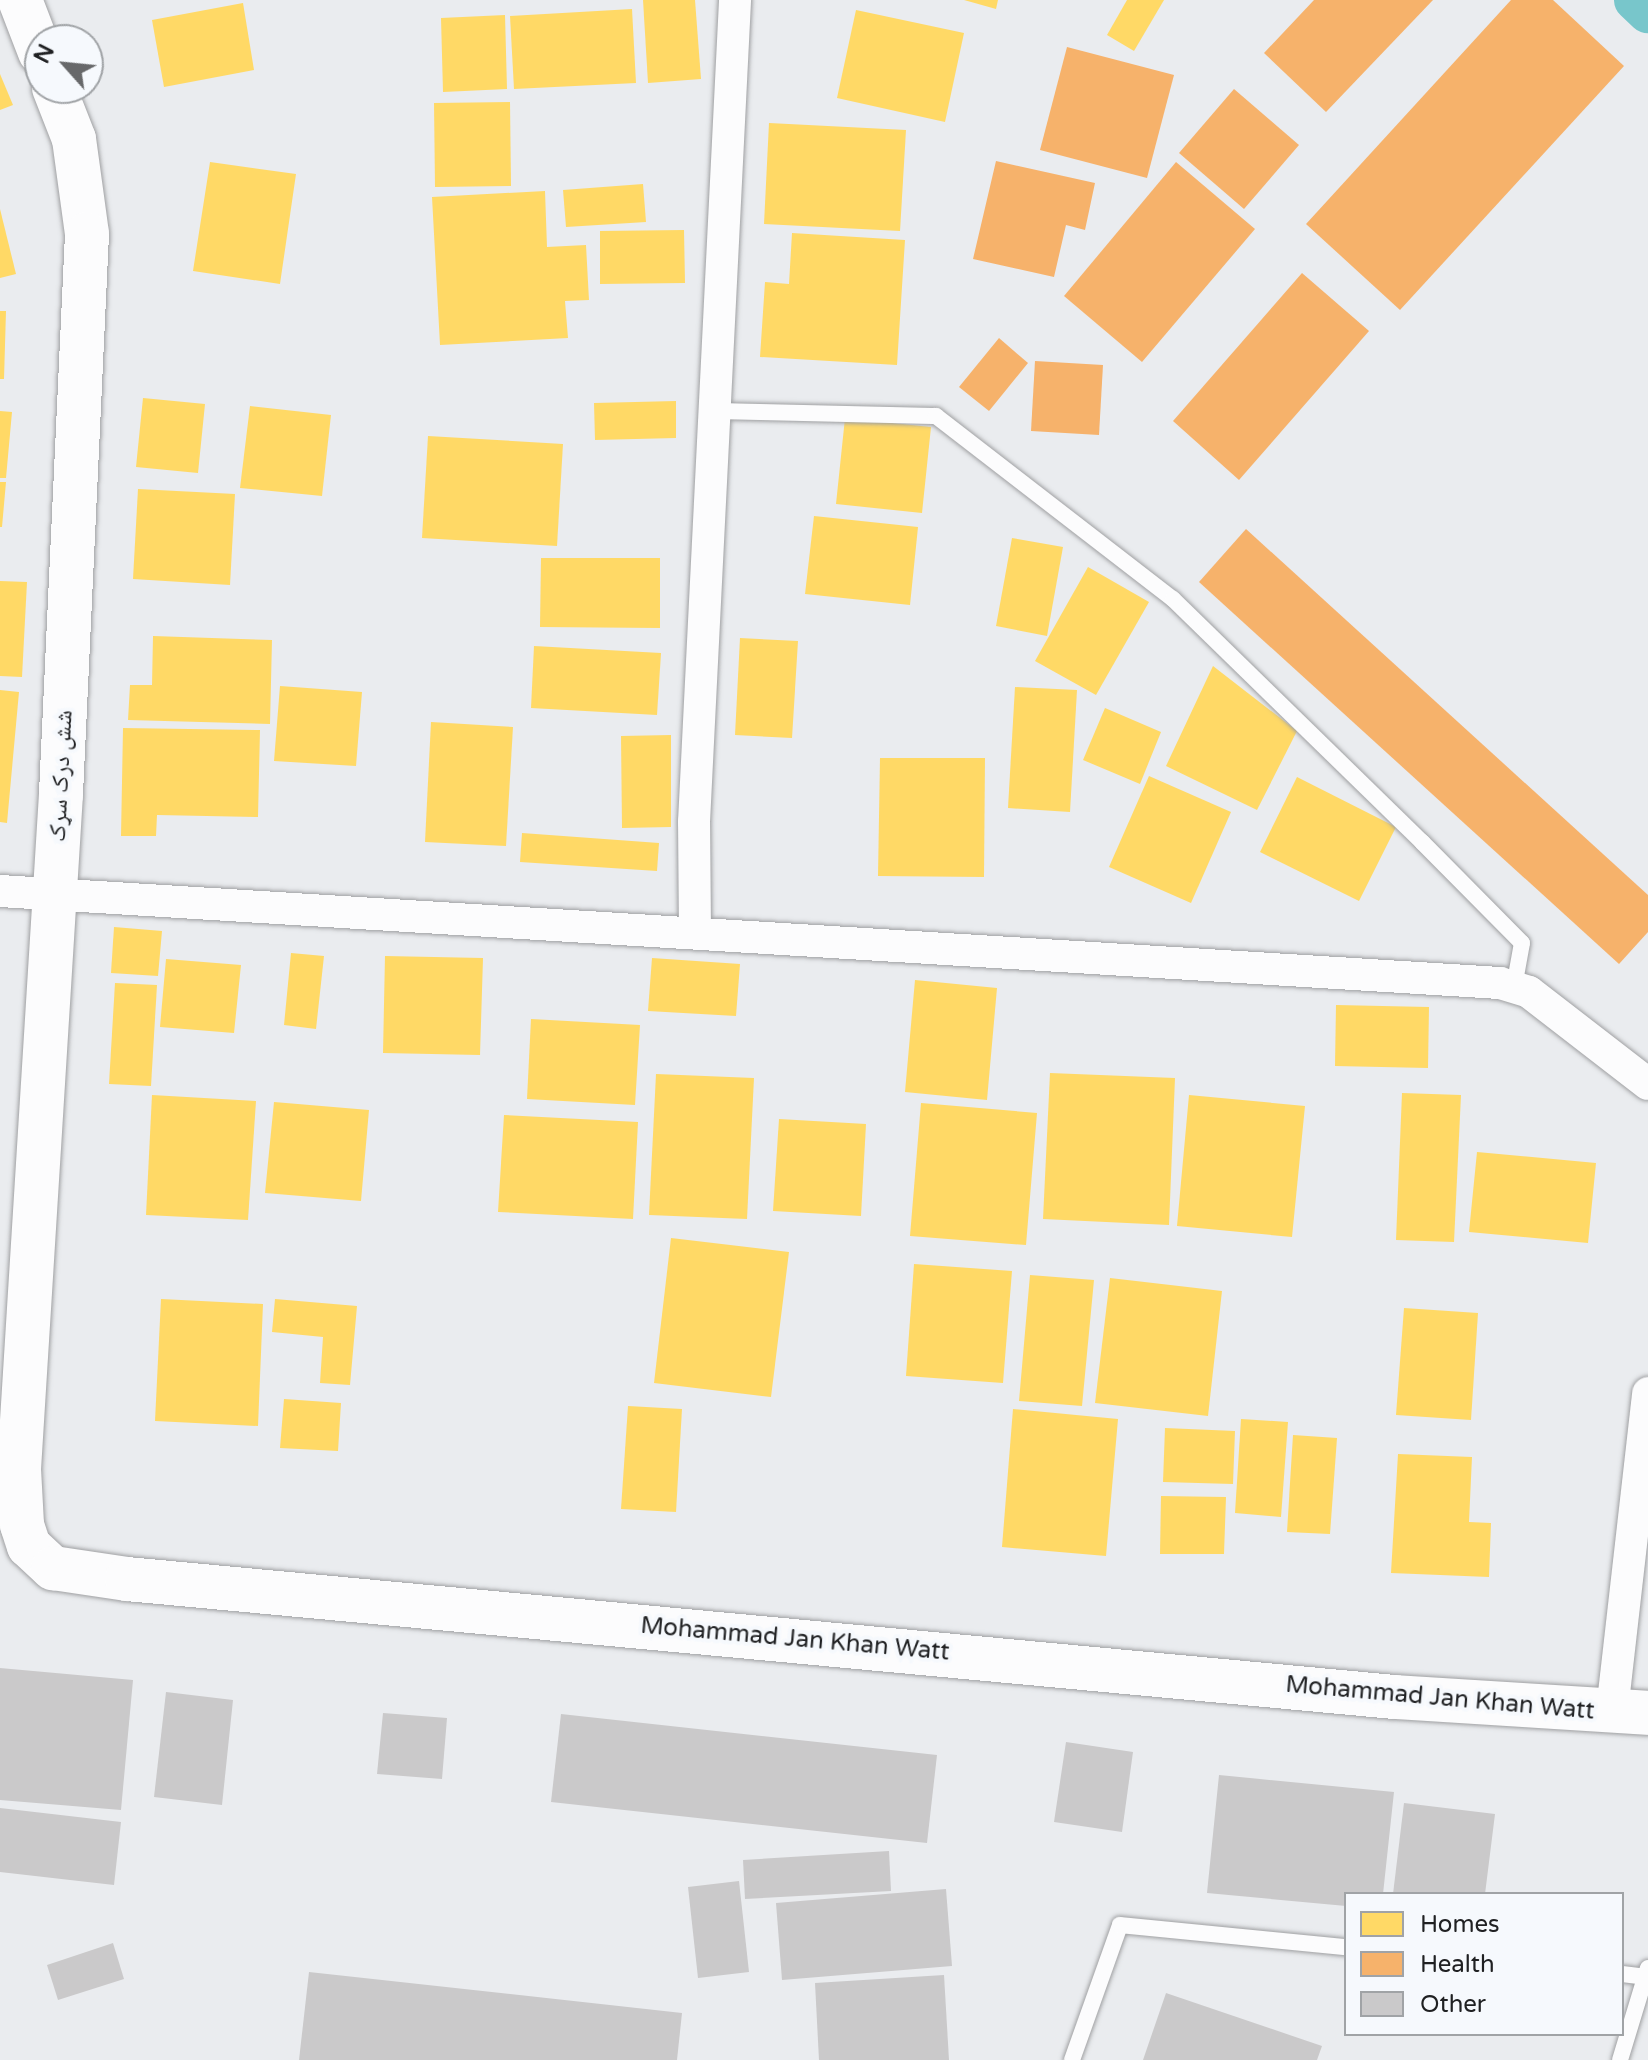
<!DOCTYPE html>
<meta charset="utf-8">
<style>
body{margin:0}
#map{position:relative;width:1648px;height:2060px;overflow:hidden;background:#eaecef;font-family:"Varela Round","Noto Naskh Arabic",sans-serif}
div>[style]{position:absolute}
.homes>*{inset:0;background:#ffd966}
.health>*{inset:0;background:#f6b26b}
.canal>*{height:42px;margin:-21px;padding:0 21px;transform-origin:21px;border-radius:21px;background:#78c6cb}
.building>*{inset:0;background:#cac9ca}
.roads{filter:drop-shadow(0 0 2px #9fa0a2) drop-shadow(0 0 2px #9fa0a2)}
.service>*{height:16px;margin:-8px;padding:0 8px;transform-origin:8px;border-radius:8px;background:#fcfcfd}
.minor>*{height:32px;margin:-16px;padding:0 16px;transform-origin:16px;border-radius:16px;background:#fcfcfd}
.secondary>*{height:44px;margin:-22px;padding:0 22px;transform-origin:22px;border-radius:22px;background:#fcfcfd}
span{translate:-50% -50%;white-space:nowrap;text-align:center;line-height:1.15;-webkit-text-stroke:8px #f6f9fd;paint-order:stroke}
.street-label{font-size:24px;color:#202123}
.legend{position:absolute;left:1344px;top:1892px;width:280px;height:144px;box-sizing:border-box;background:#f6f9fd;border:2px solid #a0a3a6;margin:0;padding:10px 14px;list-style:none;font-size:24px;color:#202123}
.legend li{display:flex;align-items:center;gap:16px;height:40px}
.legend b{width:40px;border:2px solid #a0a3a6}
.north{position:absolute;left:24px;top:24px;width:80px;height:80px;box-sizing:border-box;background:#f6f9fd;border:2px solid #a0a3a6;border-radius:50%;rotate:297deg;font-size:22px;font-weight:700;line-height:32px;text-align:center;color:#202123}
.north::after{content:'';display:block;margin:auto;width:28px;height:36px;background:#67686a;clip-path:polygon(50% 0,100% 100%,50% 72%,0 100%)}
</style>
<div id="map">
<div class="homes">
<div style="clip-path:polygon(643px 0,695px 0,701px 79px,648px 83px)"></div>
<div style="clip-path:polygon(964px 0,998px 0,996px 9px)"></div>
<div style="clip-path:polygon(1127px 0,1164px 0,1134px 51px,1107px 35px)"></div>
<div style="clip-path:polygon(243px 3px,254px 70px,164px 87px,152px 20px)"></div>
<div style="clip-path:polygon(632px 9px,636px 83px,514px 89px,510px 16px)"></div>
<div style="clip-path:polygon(856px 10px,964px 33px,945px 122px,837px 98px)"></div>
<div style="clip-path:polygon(505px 15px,507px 89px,443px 92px,441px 18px)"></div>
<div style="clip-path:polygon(0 74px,13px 105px,0 110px)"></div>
<div style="clip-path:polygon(510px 102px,511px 186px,435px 187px,434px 103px)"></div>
<div style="clip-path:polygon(769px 123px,906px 130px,900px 231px,764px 224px)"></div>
<div style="clip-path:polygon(210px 162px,296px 174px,280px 284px,193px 271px)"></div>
<div style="clip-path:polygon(643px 184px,646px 222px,566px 227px,563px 190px)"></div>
<div style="clip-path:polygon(545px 191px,547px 247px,586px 245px,589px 300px,565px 301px,568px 338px,440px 345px,432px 197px)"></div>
<div style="clip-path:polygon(0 209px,16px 274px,0 278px)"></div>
<div style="clip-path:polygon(684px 230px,685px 283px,600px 284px,600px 231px)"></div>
<div style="clip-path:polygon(792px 233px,905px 240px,897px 365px,760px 357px,765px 282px,789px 284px)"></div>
<div style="clip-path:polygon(0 311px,6px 311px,4px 379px,0 379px)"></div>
<div style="clip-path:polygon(143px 398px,205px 404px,198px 473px,136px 467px)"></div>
<div style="clip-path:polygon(676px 401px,676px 438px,595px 440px,594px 403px)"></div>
<div style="clip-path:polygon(250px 406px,331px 415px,322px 496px,240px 488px)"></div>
<div style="clip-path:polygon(0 411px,12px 412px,6px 478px,0 478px)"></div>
<div style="clip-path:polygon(845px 418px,931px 427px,922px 513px,836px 504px)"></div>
<div style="clip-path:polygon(428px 436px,563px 444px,557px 546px,422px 538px)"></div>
<div style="clip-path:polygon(0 482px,6px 482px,2px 527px,0 527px)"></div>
<div style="clip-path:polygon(138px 489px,235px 494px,230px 585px,133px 579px)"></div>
<div style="clip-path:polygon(814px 516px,918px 527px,910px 605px,805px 594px)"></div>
<div style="clip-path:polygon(1012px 538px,1063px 547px,1047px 636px,996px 626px)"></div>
<div style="clip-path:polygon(541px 558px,660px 558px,660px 628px,540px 627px)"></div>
<div style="clip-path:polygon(1088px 567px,1149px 602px,1096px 695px,1035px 661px)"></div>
<div style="clip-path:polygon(0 581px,27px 582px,22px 677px,0 676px)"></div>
<div style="clip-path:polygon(153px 636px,272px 640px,270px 724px,128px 720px,130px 685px,152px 685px)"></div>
<div style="clip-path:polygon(740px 638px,798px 641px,792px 738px,735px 735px)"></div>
<div style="clip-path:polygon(534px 646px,661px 653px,657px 715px,531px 708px)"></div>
<div style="clip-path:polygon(1213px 666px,1297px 731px,1257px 810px,1166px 766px)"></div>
<div style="clip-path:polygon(280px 686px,362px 692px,356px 766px,274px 761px)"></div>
<div style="clip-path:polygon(1015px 687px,1077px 690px,1070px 812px,1008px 808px)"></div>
<div style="clip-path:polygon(0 690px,19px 692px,7px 823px,0 822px)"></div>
<div style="clip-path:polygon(1105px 708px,1161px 732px,1140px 784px,1083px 760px)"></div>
<div style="clip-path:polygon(431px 722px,513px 727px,506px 846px,425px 842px)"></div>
<div style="clip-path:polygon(123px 728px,260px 730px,258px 817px,157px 815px,156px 836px,121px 836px)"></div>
<div style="clip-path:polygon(671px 735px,671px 827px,622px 828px,621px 736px)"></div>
<div style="clip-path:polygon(880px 758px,985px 758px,984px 877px,878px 876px)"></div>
<div style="clip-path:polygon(1149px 776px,1231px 812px,1191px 903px,1109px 867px)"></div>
<div style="clip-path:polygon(1297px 777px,1396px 827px,1359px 901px,1260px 852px)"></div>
<div style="clip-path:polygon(522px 833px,659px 843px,657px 871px,520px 862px)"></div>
<div style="clip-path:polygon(114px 927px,162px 931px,158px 976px,111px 973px)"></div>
<div style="clip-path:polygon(291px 953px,324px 956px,316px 1029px,284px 1025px)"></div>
<div style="clip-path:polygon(385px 956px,483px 958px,480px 1055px,383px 1053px)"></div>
<div style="clip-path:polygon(652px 958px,740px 964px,736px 1016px,648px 1011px)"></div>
<div style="clip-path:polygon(166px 959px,241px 965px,234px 1033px,160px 1027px)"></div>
<div style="clip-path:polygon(915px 980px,997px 988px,987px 1100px,905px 1092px)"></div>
<div style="clip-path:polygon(115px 983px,157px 985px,151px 1086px,109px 1084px)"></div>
<div style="clip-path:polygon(1336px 1005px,1429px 1007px,1428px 1068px,1335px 1066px)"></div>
<div style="clip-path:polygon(531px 1019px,640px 1025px,635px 1105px,527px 1099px)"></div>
<div style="clip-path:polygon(1050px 1073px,1175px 1078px,1169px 1225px,1043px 1219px)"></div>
<div style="clip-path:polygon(656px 1074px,754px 1078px,747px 1219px,649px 1215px)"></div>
<div style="clip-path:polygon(1402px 1093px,1461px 1095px,1454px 1242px,1396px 1240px)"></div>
<div style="clip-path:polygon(152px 1095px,256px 1101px,248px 1220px,146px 1215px)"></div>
<div style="clip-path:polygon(1189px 1095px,1305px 1106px,1292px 1237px,1177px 1226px)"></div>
<div style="clip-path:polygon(274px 1102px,369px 1110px,361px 1201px,265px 1193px)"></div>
<div style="clip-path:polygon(921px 1103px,1037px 1113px,1026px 1245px,910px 1236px)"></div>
<div style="clip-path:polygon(504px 1115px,638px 1122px,633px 1219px,498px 1212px)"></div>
<div style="clip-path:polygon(779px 1119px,866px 1124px,861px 1216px,773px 1211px)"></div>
<div style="clip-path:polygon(1477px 1152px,1596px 1163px,1588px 1243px,1469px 1232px)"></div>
<div style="clip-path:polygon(671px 1238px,789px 1252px,771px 1397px,654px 1383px)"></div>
<div style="clip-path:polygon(914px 1264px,1012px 1271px,1003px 1383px,906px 1376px)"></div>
<div style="clip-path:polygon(1030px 1275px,1094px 1280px,1082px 1406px,1019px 1401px)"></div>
<div style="clip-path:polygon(1110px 1278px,1222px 1291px,1208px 1416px,1095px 1403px)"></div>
<div style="clip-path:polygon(161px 1299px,263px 1304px,258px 1426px,155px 1421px)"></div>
<div style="clip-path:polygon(275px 1299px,357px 1306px,350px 1385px,320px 1383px,323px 1337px,272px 1332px)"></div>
<div style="clip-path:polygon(1404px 1308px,1478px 1313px,1471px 1420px,1396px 1415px)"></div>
<div style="clip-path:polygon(284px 1399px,341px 1403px,338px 1451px,280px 1448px)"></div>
<div style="clip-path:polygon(628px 1406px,682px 1409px,676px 1512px,621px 1509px)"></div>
<div style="clip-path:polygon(1013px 1409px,1118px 1419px,1106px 1556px,1002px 1547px)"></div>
<div style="clip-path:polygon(1241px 1419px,1288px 1422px,1281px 1517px,1235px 1513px)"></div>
<div style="clip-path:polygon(1165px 1428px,1235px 1431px,1233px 1484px,1163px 1482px)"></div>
<div style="clip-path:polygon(1293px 1435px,1337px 1438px,1330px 1534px,1287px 1532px)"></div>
<div style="clip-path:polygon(1398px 1454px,1472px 1457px,1469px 1522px,1491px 1523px,1489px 1577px,1391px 1573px)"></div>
<div style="clip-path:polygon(1161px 1496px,1226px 1497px,1224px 1554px,1160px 1554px)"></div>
</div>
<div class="health">
<div style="clip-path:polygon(1314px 0,1433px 0,1326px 112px,1264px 53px)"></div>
<div style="clip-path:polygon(1511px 0,1553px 0,1624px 66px,1400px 310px,1306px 224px)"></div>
<div style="clip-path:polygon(1067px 47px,1174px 75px,1147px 178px,1040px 150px)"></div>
<div style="clip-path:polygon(1234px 89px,1299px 145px,1244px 209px,1179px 153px)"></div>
<div style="clip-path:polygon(996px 161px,1095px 183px,1085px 230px,1066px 225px,1054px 277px,973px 259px)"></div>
<div style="clip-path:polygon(1176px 162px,1255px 229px,1142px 362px,1064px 296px)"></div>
<div style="clip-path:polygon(1302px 273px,1369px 331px,1239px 480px,1173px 421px)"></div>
<div style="clip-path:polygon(999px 338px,1028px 363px,989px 411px,959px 387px)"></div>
<div style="clip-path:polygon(1035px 361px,1103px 365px,1099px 435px,1031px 431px)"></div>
<div style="clip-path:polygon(1246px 529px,1648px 895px,1648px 932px,1619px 964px,1199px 582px)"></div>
</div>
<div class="canal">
<div style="left:1635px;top:0;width:18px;rotate:43deg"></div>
</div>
<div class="building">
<div style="clip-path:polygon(0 1668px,133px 1680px,121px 1810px,0 1800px)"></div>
<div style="clip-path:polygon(166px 1692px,233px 1700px,222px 1805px,154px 1797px)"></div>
<div style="clip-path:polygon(383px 1713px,447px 1718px,442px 1779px,377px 1774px)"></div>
<div style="clip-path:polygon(561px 1714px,937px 1755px,927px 1843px,551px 1802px)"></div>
<div style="clip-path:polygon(1066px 1742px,1133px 1752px,1122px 1832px,1054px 1822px)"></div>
<div style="clip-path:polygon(1219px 1775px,1394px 1792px,1383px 1894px,1346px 1894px,1346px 1906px,1207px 1893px)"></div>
<div style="clip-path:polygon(1404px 1803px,1495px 1814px,1485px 1894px,1393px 1894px)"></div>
<div style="clip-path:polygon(0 1808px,121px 1822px,114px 1885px,0 1872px)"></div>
<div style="clip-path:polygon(889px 1851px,891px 1891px,745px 1899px,743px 1860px)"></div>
<div style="clip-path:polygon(739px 1881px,749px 1972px,698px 1978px,688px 1887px)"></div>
<div style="clip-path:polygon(946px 1889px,952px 1966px,782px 1980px,776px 1903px)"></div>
<div style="clip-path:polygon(113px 1943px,124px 1979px,58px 2000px,47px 1965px)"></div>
<div style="clip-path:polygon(309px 1972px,682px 2013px,677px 2060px,299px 2060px)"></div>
<div style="clip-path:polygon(944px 1975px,949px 2060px,819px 2060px,815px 1983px)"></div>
<div style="clip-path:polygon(1166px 1993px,1322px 2046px,1317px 2060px,1143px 2060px)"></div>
</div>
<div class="roads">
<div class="service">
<div style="left:714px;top:411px;width:222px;rotate:1.3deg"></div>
<div style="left:936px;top:416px;width:299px;rotate:37.7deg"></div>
<div style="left:1173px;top:599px;width:348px;rotate:44.3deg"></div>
<div style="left:1422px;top:842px;width:142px;rotate:45.3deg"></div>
<div style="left:1522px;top:943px;width:45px;rotate:100.3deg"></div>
<div style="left:1622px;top:1974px;width:23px;rotate:7deg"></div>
<div style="left:1072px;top:2060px;width:143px;rotate:-70.4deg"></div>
<div style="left:1120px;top:1925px;width:227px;rotate:5.6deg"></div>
<div style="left:1620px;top:2060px;width:96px;rotate:-73.1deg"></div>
</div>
<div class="minor">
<div style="left:0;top:891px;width:1503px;rotate:3.51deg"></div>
<div style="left:1500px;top:983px;width:30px;rotate:17deg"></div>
<div style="left:1529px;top:992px;width:150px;rotate:37.7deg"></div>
<div style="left:695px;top:932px;width:110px;rotate:-90.5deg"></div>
<div style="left:694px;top:822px;width:823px;rotate:-87.14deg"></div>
<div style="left:1612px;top:1711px;width:320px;rotate:-83.5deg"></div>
</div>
<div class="secondary">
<div style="left:20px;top:0;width:56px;rotate:69deg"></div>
<div style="left:54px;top:88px;width:55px;rotate:68.6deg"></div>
<div style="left:74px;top:139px;width:96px;rotate:82.2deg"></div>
<div style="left:87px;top:234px;width:561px;rotate:92.66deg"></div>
<div style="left:61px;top:794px;width:676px;rotate:93.56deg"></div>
<div style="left:19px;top:1469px;width:56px;rotate:86.9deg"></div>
<div style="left:22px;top:1525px;width:22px;rotate:72deg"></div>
<div style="left:29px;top:1546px;width:33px;rotate:43deg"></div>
<div style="left:53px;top:1568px;width:75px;rotate:8.5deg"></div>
<div style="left:127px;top:1579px;width:1273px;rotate:5.32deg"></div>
<div style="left:1395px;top:1697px;width:254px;rotate:3.6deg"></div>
</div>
</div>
<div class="street-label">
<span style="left:61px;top:776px;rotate:-87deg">شش درک سړک</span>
<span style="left:795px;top:1639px;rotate:5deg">Mohammad Jan Khan Watt</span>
<span style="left:1440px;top:1698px;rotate:5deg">Mohammad Jan Khan Watt</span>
</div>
<ul class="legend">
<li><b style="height:22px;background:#ffd966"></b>Homes</li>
<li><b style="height:22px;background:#f6b26b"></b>Health</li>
<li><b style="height:22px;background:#cac9ca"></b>Other</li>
</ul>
<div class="north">N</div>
</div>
